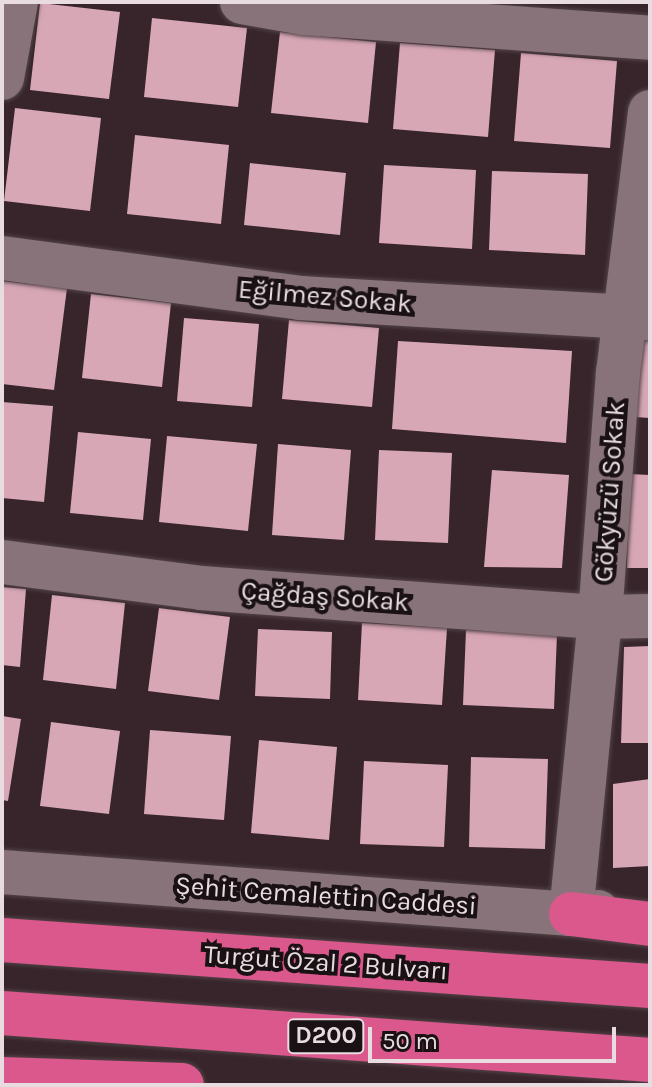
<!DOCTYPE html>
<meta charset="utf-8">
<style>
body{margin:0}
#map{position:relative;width:652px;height:1087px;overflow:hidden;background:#37252b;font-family:Karla,sans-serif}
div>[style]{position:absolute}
.building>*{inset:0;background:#d8a7b6}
.roads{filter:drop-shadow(0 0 2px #534448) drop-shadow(0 0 2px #534448)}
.minor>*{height:44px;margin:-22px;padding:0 22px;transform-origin:22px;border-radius:22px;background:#88737a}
.highway>*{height:44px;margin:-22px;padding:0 22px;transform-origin:22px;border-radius:22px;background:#da588c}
span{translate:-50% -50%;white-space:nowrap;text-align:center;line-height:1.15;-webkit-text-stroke:8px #191113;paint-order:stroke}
.shield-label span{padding:2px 6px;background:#191113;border:2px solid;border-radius:6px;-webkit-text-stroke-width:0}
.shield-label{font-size:24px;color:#e8dce0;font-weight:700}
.street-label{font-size:26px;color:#e8dce0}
.frame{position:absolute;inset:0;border:4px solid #e8dce0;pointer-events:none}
.scale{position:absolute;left:368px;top:1027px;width:248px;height:36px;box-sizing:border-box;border:4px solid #e8dce0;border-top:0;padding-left:10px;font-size:24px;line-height:28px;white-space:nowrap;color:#e8dce0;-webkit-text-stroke:6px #191113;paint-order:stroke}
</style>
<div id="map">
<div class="building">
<div style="clip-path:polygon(40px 3px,120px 12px,109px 99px,30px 90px)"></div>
<div style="clip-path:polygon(152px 18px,247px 28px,238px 107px,144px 97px)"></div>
<div style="clip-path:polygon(280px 32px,376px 42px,368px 123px,271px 113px)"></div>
<div style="clip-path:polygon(400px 43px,495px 50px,488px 137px,393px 129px)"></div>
<div style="clip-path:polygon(521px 53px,617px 61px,610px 148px,514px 141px)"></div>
<div style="clip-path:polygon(15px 108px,101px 118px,90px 211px,4px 201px)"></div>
<div style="clip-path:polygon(135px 135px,229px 145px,221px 224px,127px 214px)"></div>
<div style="clip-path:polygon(250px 163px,346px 173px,340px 235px,244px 225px)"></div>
<div style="clip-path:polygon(384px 165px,476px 170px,472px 249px,379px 243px)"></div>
<div style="clip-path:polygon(492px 171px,588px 174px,585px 255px,489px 250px)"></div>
<div style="clip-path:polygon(2px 281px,67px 288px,54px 390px,2px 384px)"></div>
<div style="clip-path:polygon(91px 294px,171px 303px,162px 387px,82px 378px)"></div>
<div style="clip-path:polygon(184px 318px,259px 324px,252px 407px,177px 401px)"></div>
<div style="clip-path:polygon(289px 320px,379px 328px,372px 407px,282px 399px)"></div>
<div style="clip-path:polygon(641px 339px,650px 339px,650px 418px,635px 417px)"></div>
<div style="clip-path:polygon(398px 341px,572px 351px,566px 443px,392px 429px)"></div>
<div style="clip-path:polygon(2px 402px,53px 406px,44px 502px,2px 498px)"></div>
<div style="clip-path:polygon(78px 432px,151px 439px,143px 520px,70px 513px)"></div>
<div style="clip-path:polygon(167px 436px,257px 444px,248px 531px,159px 522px)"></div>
<div style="clip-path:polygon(278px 444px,351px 450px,344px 540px,272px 535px)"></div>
<div style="clip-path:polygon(379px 450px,452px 453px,448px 543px,375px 540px)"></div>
<div style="clip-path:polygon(492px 470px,569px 475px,562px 568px,484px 567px)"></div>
<div style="clip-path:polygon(629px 474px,650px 475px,650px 568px,627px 568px)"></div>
<div style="clip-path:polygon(2px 587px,26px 589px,20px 667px,2px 665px)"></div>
<div style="clip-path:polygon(52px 595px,125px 603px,116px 689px,43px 680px)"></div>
<div style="clip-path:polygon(159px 608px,230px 617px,219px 700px,148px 691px)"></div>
<div style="clip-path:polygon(362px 623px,447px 628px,442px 705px,358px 700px)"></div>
<div style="clip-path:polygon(258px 629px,332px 632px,330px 699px,255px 696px)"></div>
<div style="clip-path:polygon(466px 630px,557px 634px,554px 709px,463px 705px)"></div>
<div style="clip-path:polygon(650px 646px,650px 743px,621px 743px,624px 647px)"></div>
<div style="clip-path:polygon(2px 716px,21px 719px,8px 801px,2px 800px)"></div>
<div style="clip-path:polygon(51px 722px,120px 731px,109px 814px,40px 806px)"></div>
<div style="clip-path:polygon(150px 730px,231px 736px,224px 820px,144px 814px)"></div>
<div style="clip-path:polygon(259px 740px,337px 747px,329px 840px,251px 833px)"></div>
<div style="clip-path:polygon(471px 757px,548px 759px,545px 849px,469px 847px)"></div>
<div style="clip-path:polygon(364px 761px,448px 765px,444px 847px,360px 844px)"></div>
<div style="clip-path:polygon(650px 779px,650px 866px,613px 868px,613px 784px)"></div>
</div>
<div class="roads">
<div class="minor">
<div style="left:242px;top:2px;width:63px;rotate:10.1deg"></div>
<div style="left:304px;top:13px;width:347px;rotate:4.1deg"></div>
<div style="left:2px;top:78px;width:77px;rotate:-79.6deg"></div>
<div style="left:2px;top:258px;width:301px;rotate:7.6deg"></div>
<div style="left:300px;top:298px;width:351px;rotate:3.3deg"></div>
<div style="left:2px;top:562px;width:201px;rotate:7.4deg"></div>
<div style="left:201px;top:588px;width:400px;rotate:4.2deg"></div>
<div style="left:600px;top:617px;width:50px;rotate:-1.1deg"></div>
<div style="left:2px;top:872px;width:571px;rotate:4.22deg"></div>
<div style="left:571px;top:914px;width:27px;rotate:-4deg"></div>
<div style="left:571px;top:914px;width:298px;rotate:-84.4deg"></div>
<div style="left:600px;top:617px;width:245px;rotate:-85.8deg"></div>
<div style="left:618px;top:373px;width:263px;rotate:-83deg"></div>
</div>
<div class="highway">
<div style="left:571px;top:914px;width:80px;rotate:7.2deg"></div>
<div style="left:2px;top:940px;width:650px;rotate:4.06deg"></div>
<div style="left:2px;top:1013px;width:650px;rotate:4.15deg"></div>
<div style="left:2px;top:1079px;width:180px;rotate:1.9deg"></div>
</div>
</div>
<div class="shield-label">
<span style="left:326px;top:1036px">D200</span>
</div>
<div class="street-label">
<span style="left:325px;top:297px;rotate:5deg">Eğilmez Sokak</span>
<span style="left:610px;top:492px;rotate:-86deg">Gökyüzü Sokak</span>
<span style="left:325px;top:597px;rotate:4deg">Çağdaş Sokak</span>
<span style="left:326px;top:896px;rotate:4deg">Şehit Cemalettin Caddesi</span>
<span style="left:326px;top:963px;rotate:4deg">Turgut Özal 2 Bulvarı</span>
</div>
<div class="frame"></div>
<div class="scale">50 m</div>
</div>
